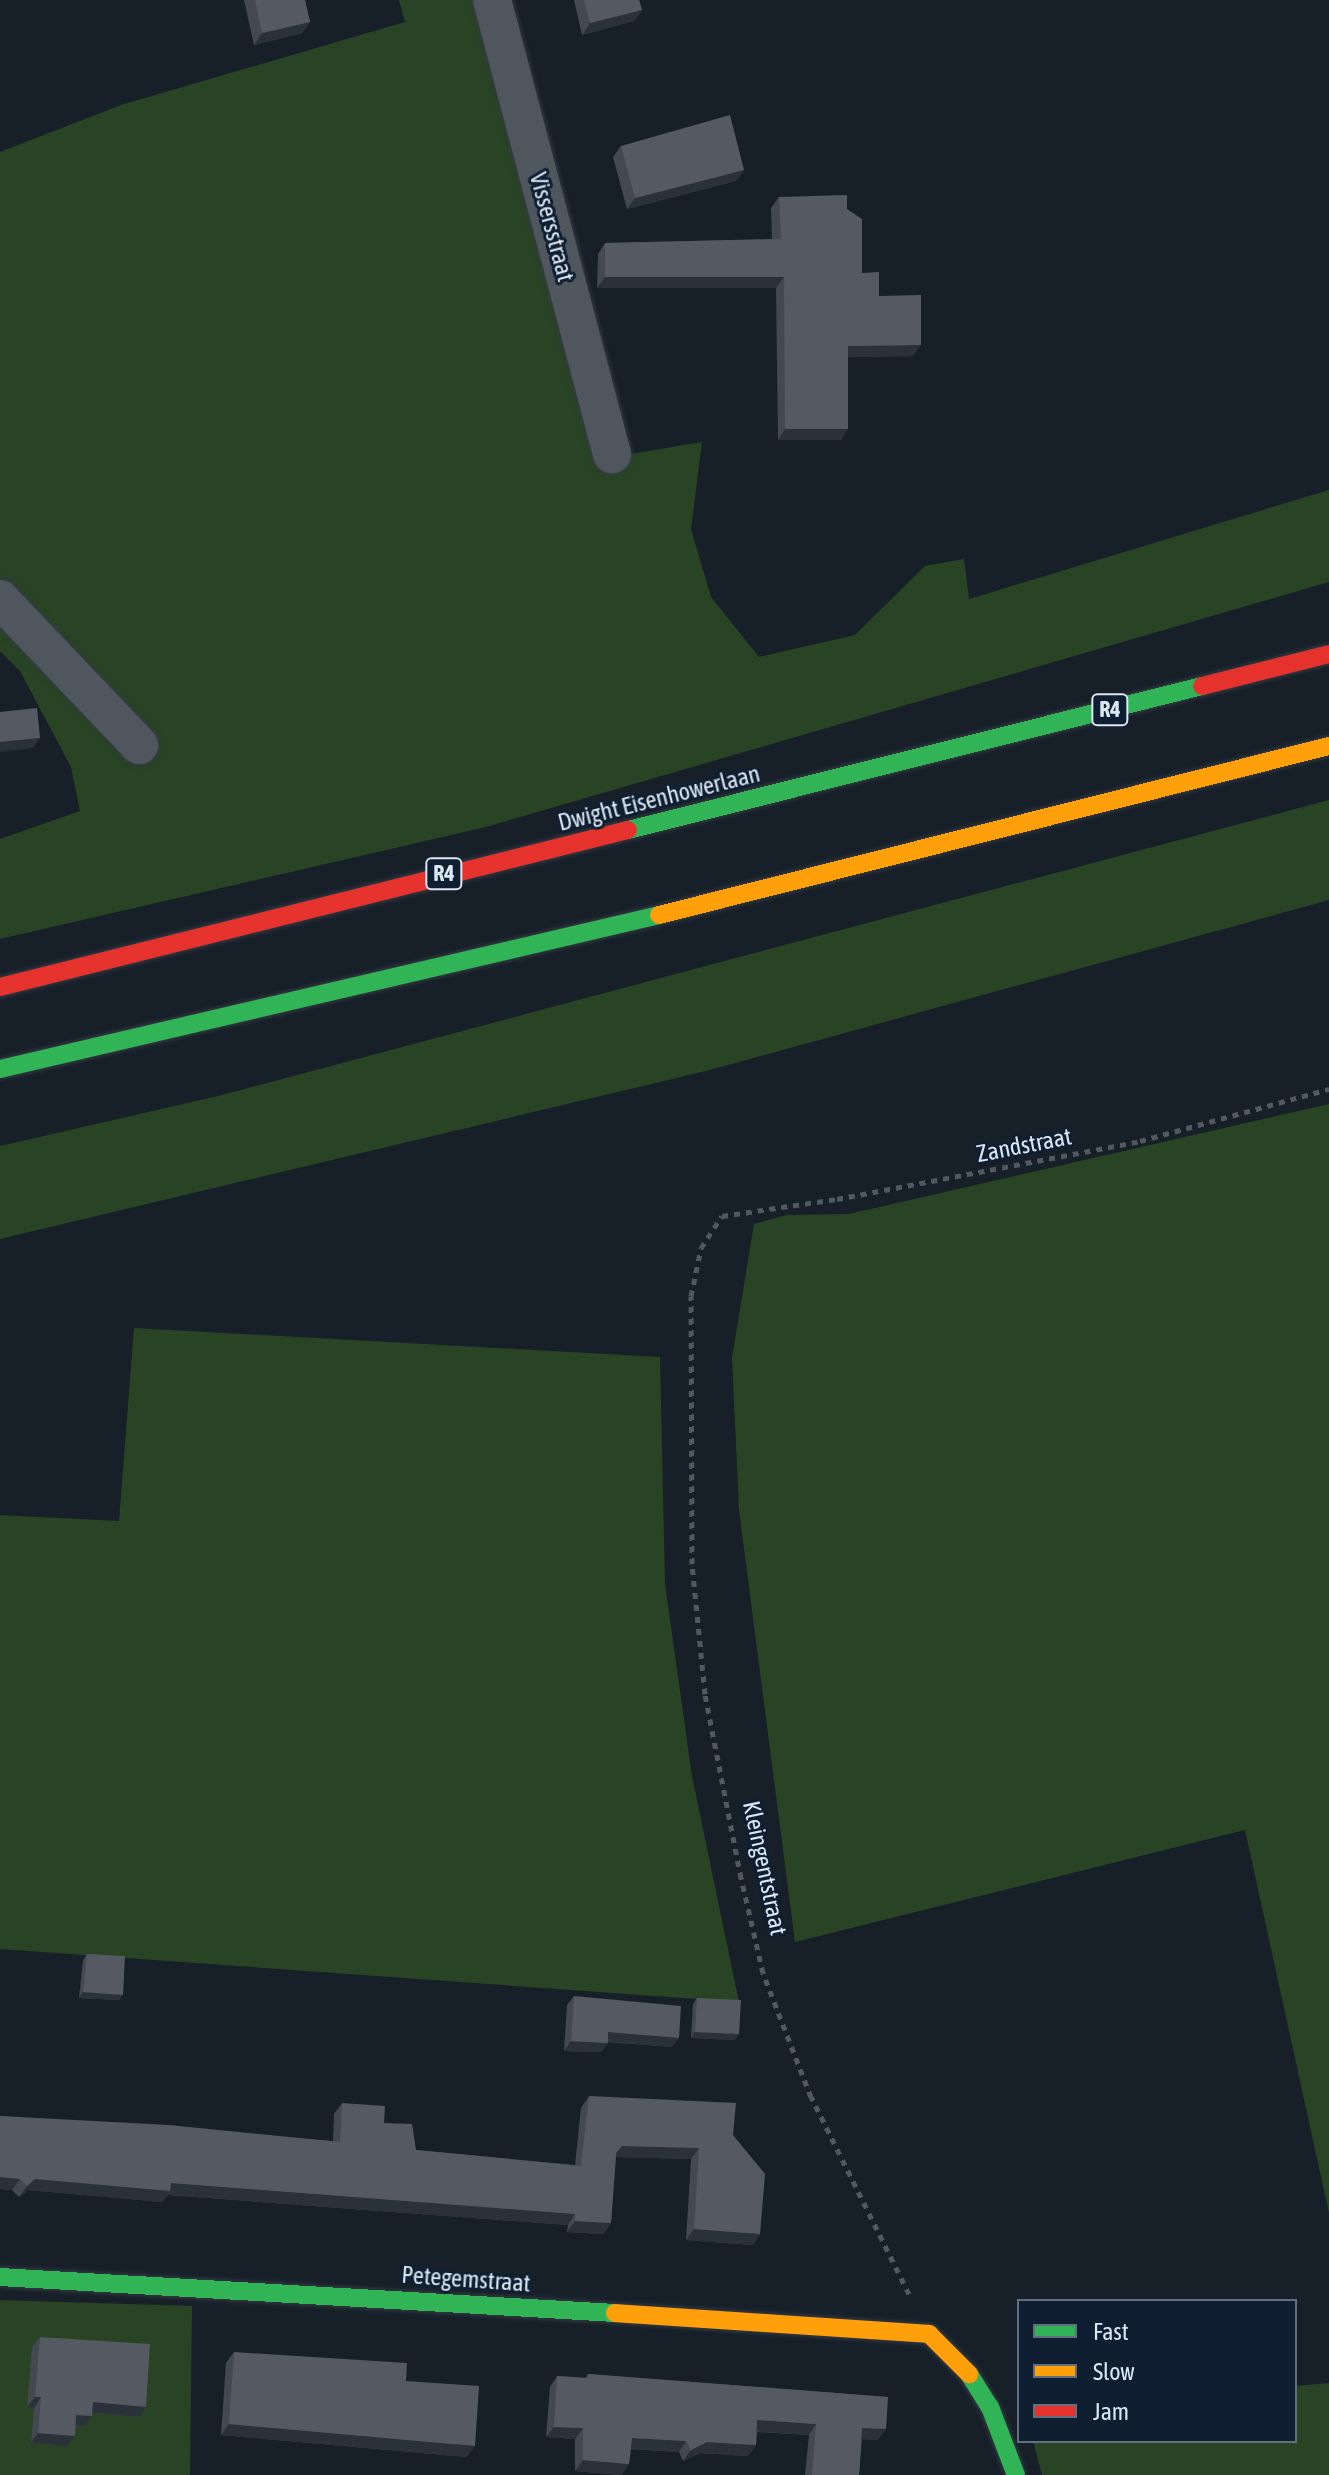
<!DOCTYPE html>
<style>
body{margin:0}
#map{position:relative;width:1329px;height:2475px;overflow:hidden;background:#172029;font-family:"Asap Condensed",sans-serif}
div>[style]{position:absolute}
.green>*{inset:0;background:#284424}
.path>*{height:5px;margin-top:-2.5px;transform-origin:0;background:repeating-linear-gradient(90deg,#525860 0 6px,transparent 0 12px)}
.roads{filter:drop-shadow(0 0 2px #343a43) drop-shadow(0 0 2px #343a43)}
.street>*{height:38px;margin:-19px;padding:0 19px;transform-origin:19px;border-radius:19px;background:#4f565d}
.fast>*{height:18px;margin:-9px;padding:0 9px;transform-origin:9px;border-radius:9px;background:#30b455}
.slow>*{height:18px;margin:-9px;padding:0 9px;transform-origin:9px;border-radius:9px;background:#ff9f0a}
.jam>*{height:18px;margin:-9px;padding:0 9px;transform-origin:9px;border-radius:9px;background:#e5322d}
.wall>*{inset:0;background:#444850}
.shaded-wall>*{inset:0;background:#2b3139}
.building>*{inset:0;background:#545962}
span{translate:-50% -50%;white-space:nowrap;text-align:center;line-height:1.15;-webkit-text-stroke:6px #0f1f31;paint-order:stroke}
.shield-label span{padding:2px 6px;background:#0f1f31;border:2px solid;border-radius:6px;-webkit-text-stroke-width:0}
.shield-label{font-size:22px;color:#dde7f4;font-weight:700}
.street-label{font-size:24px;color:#dde7f4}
.legend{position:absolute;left:1017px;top:2299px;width:280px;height:144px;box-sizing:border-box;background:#0f1f31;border:2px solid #616f7f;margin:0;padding:10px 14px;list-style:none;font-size:24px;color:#dde7f4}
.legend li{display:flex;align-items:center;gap:16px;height:40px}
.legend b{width:40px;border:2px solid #616f7f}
</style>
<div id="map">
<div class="green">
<div style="clip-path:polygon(399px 0,475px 0,595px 460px,702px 442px,691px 529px,711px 597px,759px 657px,855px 635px,925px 566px,964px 559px,969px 599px,1329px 490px,1329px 582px,486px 827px,0 939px,0 839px,80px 811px,71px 767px,20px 671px,0 651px,0 152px,121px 105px,405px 22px)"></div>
<div style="clip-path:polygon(1329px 800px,1329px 900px,706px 1071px,0 1239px,0 1146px,218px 1096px)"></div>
<div style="clip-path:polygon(1329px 1104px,1329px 2213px,1245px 1830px,795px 1942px,739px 1510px,732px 1358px,754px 1224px,787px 1215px,849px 1214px)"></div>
<div style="clip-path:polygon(134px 1328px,660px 1357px,665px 1584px,692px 1776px,739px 2002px,0 1949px,0 1515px,119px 1521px)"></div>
<div style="clip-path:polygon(0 2300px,192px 2306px,190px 2475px,0 2475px)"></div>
<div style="clip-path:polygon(1329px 2383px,1329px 2475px,1042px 2475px,1033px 2441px,1295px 2441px,1295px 2386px)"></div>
</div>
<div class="path">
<div style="left:909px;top:2294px;width:220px;rotate:-116.4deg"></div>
<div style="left:811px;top:2097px;width:133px;rotate:-111.2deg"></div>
<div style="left:763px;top:1973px;width:98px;rotate:-103deg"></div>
<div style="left:741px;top:1878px;width:187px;rotate:-101.1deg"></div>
<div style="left:705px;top:1694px;width:131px;rotate:-95.7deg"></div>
<div style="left:692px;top:1564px;width:268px;rotate:-90.2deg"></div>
<div style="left:691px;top:1296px;width:49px;rotate:-78.2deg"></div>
<div style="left:701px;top:1248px;width:38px;rotate:-57deg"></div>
<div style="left:722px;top:1216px;width:116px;rotate:-8.4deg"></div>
<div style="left:837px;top:1199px;width:309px;rotate:-10.8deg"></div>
<div style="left:1140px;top:1141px;width:196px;rotate:-15.4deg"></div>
</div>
<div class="roads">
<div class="street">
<div style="left:492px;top:0;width:470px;rotate:75.2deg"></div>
<div style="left:0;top:599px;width:202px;rotate:46.4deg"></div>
</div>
<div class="fast">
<div style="left:628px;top:830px;width:592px;rotate:-14.08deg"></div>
<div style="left:0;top:1069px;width:677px;rotate:-13.15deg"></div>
<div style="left:0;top:2277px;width:616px;rotate:3.35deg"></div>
<div style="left:969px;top:2374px;width:39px;rotate:58deg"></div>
<div style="left:990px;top:2407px;width:73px;rotate:69.1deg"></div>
</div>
<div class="slow">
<div style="left:659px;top:915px;width:691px;rotate:-14.16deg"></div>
<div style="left:615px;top:2313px;width:315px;rotate:3.8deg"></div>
<div style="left:929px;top:2334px;width:57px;rotate:45deg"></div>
</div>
<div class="jam">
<div style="left:1202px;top:686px;width:131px;rotate:-14.1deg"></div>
<div style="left:0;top:987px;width:647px;rotate:-14.04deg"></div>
</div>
</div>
<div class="wall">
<div style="clip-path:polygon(244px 0,305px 0,310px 22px,302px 33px,254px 45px)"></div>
<div style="clip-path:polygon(574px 0,639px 0,642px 10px,634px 21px,582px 35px)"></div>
<div style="clip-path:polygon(621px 146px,744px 170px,736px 181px,627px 209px,613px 157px)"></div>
<div style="clip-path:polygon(779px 197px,847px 209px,862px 273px,879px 296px,913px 356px,848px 357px,841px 440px,778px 440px,776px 288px,597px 288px,598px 254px,605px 243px,772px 239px,771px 208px)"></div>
<div style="clip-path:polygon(87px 1954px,119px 2000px,79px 1998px,83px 1960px)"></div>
<div style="clip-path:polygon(574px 1996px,672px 2047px,608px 2042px,601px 2052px,564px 2051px,567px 2005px)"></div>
<div style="clip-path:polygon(697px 1998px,735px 2040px,691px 2038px,693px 2004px)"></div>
<div style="clip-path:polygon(589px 2096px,733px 2135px,753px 2245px,686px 2240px,691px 2159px,616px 2157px,611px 2223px,603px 2234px,567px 2232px,568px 2225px,168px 2195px,162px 2202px,28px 2190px,19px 2197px,12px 2190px,0 2189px,0 2116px,333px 2141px,334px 2114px,342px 2103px,384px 2123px,416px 2150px,575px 2165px,581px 2108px)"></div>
<div style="clip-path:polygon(40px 2337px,139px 2417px,92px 2413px,85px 2426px,75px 2426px,75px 2436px,67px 2446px,31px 2443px,34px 2408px,27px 2407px,32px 2347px)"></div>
<div style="clip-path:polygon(234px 2352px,406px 2381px,467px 2457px,221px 2435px,226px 2363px)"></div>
<div style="clip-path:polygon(588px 2374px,888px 2397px,878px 2440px,862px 2439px,859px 2475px,805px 2475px,809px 2435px,757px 2432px,756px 2445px,748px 2456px,700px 2453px,683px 2461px,679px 2452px,631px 2449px,629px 2464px,621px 2475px,575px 2471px,575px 2439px,546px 2437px,550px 2387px,557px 2376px,585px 2378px)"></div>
</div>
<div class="shaded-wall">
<div style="clip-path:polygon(642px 10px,634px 21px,582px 35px,590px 23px)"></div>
<div style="clip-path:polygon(310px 22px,302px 33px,254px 45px,262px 33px)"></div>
<div style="clip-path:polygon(744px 170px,736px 181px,627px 209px,635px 198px)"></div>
<div style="clip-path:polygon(605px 277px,784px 277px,776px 288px,597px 288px)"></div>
<div style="clip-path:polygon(921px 345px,913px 356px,840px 357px,848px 346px)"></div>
<div style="clip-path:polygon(785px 429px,848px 429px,841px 440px,778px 440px)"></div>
<div style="clip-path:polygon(40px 738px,33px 748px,0 752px,0 742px)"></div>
<div style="clip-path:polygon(83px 1992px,123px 1995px,119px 2000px,79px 1998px)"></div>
<div style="clip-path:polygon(608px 2032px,679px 2038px,672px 2047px,602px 2041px)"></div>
<div style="clip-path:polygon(695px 2032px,739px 2034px,735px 2040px,691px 2038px)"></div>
<div style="clip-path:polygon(571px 2041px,608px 2043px,601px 2052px,564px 2051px)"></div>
<div style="clip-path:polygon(622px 2146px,699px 2148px,691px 2159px,614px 2157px,616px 2153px)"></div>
<div style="clip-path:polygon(0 2177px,20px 2179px,12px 2190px,0 2189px)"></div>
<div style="clip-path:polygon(35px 2179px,171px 2183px,575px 2214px,568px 2225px,168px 2195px,162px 2202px,28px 2190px,19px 2197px,27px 2186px)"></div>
<div style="clip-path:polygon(575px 2221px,611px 2223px,603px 2234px,567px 2232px)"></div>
<div style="clip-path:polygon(694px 2229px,760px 2234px,753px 2245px,686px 2240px)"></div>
<div style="clip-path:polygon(35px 2397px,41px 2397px,34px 2408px,27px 2407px)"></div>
<div style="clip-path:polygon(93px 2402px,146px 2407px,139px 2417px,86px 2412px)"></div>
<div style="clip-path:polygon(76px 2415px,92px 2416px,85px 2426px,69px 2425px)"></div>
<div style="clip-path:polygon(757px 2420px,816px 2424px,809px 2435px,750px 2431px)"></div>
<div style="clip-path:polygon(229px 2424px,475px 2446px,467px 2457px,221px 2435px)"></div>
<div style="clip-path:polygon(554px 2427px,583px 2428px,575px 2439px,546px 2437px)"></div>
<div style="clip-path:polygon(862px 2428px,886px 2429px,878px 2440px,855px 2439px)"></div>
<div style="clip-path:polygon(38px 2433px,75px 2436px,67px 2446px,31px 2443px)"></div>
<div style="clip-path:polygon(632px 2438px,686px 2441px,679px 2452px,625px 2448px)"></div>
<div style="clip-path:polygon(707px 2442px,756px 2445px,748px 2456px,700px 2453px,683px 2461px,691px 2450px)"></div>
<div style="clip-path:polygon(583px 2460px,629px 2464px,621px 2475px,575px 2471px)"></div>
</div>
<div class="building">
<div style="clip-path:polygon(255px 0,305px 0,310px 22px,262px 33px)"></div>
<div style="clip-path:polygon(584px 0,639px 0,642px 10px,590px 23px)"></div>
<div style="clip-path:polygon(730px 115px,744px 170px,635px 198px,621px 146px)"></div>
<div style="clip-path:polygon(847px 195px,847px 209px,862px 219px,862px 273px,879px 272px,879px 296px,921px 295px,921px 345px,848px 346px,848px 429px,785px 429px,784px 277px,605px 277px,605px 243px,781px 239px,779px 197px)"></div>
<div style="clip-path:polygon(37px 708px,40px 738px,0 742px,0 712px)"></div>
<div style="clip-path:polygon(87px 1954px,125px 1956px,123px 1995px,83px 1992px)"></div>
<div style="clip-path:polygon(574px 1996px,681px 2006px,679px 2038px,608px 2032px,608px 2043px,571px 2041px)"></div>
<div style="clip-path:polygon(697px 1998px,741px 2000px,739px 2034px,695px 2032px)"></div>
<div style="clip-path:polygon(589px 2096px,736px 2103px,733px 2135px,765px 2174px,760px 2234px,694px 2229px,699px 2148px,622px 2146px,616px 2153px,611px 2223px,575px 2221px,575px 2214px,171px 2183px,170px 2191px,35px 2179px,27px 2186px,20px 2179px,0 2177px,0 2116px,169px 2125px,340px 2142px,342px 2103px,385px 2106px,384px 2123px,412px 2124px,416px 2150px,581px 2166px)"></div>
<div style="clip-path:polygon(40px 2337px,150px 2344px,146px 2407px,93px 2402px,92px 2416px,76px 2415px,75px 2436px,38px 2433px,41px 2397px,35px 2397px)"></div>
<div style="clip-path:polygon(234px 2352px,407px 2363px,406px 2381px,479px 2386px,475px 2446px,229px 2424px)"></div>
<div style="clip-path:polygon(588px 2374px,888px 2397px,886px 2429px,862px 2428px,859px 2475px,812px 2475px,816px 2424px,757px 2420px,756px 2445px,707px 2442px,691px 2450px,686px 2441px,632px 2438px,629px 2464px,583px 2460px,583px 2428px,554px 2427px,557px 2376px,588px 2378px)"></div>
</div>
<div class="shield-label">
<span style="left:1110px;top:710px">R4</span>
<span style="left:444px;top:874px">R4</span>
</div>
<div class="street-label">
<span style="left:552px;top:227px;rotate:75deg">Vissersstraat</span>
<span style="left:659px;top:798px;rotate:-14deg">Dwight Eisenhowerlaan</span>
<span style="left:1024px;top:1145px;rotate:-11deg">Zandstraat</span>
<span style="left:765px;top:1868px;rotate:78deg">Kleingentstraat</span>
<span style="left:466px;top:2279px;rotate:4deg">Petegemstraat</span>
</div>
<ul class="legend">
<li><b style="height:10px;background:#30b455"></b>Fast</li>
<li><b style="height:10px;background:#ff9f0a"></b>Slow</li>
<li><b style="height:10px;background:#e5322d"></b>Jam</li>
</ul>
</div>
